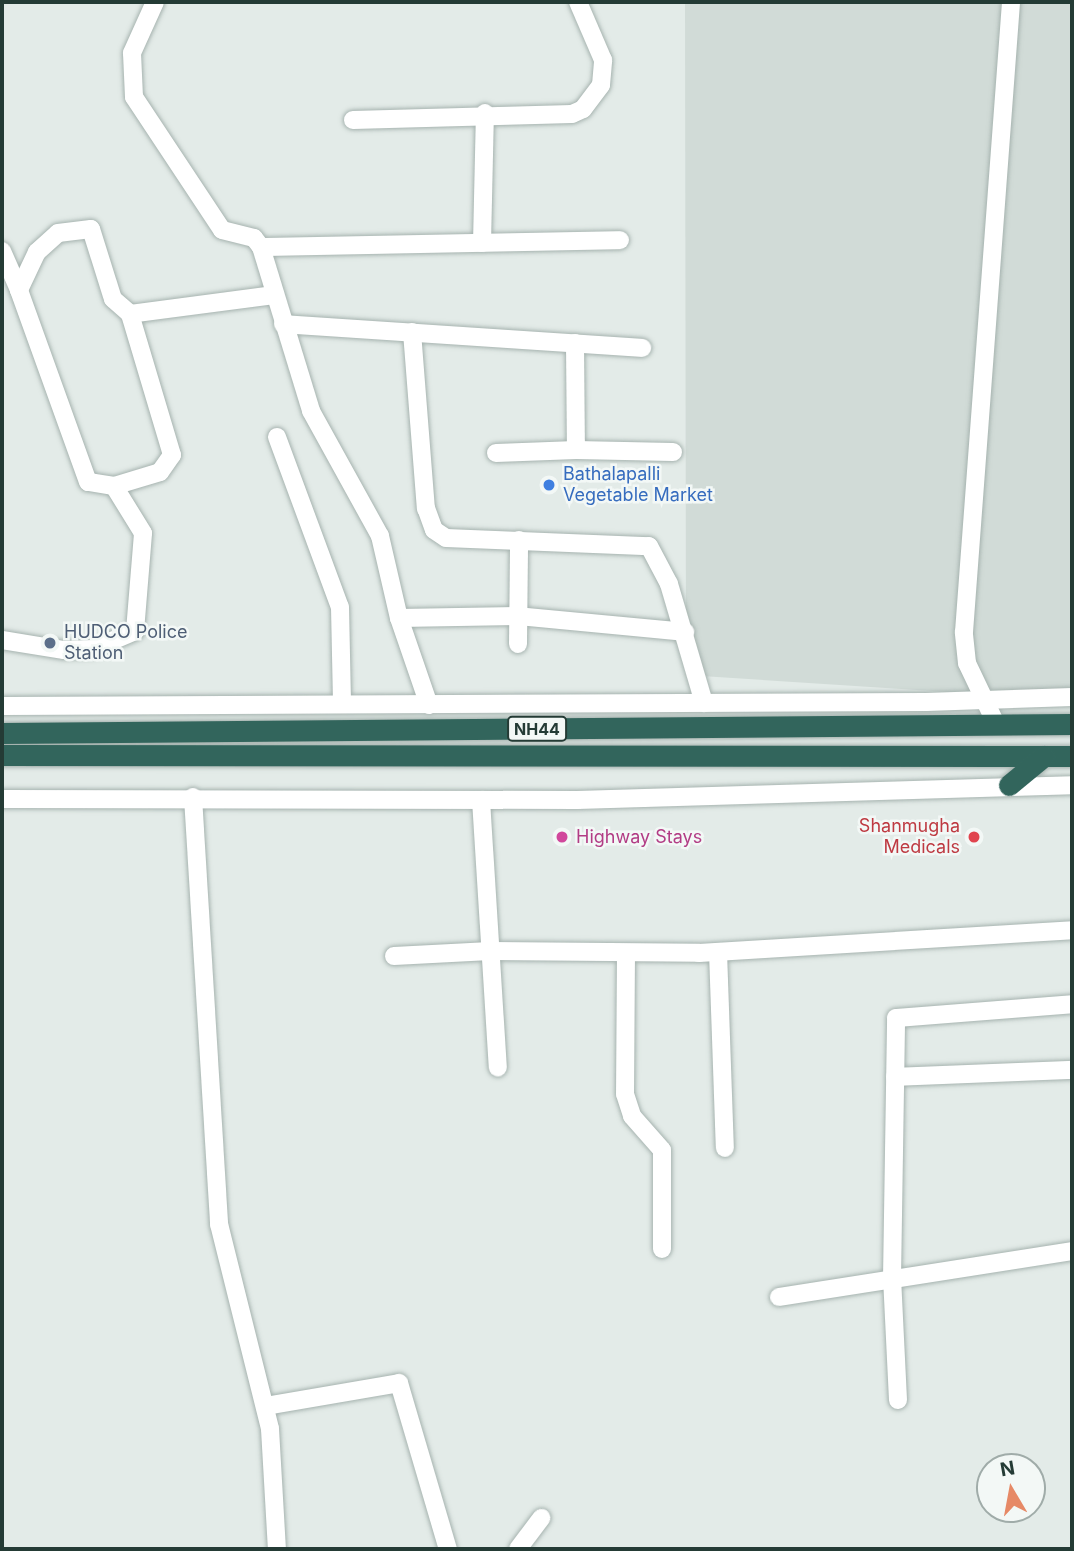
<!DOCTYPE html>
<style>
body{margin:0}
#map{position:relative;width:1074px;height:1551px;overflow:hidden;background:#e3ebe8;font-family:Inter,sans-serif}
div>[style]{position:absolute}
.built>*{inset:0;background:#d1dbd7}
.roads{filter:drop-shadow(0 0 2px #a6b3af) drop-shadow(0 0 2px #a6b3af)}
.minor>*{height:18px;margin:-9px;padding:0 9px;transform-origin:9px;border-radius:9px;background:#fff}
.highway>*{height:21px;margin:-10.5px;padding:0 10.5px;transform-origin:10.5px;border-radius:10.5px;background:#32655c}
.dots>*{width:19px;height:19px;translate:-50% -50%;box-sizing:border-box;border:4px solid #f3f8f6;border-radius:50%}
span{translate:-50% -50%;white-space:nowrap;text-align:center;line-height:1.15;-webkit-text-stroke:5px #f3f8f6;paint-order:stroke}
.shield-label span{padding:2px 5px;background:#f3f8f6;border:2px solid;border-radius:5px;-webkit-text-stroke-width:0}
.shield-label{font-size:16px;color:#243b35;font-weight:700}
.shop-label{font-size:18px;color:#366cbe}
.left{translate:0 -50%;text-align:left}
.service-label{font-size:18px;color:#4e5e75}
.health-label{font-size:18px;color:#be3a42}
.right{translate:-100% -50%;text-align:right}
.hotel-label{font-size:18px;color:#b23c85}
.frame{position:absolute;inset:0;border:4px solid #243b35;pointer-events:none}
.north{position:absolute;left:976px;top:1453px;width:70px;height:70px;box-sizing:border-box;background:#f3f8f6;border:2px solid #a0aca9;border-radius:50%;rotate:350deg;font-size:19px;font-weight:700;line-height:28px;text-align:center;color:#243b35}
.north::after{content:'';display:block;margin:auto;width:24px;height:32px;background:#e68966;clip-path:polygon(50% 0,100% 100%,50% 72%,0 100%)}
</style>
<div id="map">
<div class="built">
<div style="clip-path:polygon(685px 2px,1072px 2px,1072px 700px,686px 675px)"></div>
</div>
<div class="roads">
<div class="minor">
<div style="left:155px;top:2px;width:56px;rotate:114.3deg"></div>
<div style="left:132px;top:53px;width:44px;rotate:87.4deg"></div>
<div style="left:134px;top:97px;width:159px;rotate:56.5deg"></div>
<div style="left:222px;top:230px;width:33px;rotate:14deg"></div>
<div style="left:254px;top:238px;width:11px;rotate:52deg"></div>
<div style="left:261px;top:247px;width:171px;rotate:73deg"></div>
<div style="left:311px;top:411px;width:143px;rotate:61.1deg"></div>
<div style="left:380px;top:536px;width:84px;rotate:77deg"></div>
<div style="left:399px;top:618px;width:92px;rotate:71deg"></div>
<div style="left:353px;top:120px;width:219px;rotate:-1.6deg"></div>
<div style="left:572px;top:114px;width:12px;rotate:-24deg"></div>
<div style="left:583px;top:109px;width:30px;rotate:-53deg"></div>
<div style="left:601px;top:85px;width:25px;rotate:-85deg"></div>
<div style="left:603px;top:60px;width:63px;rotate:-113.3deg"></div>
<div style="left:482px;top:243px;width:130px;rotate:-88.7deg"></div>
<div style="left:261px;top:247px;width:359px;rotate:-1.1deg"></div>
<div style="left:2px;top:251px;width:43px;rotate:66.4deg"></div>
<div style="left:283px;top:324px;width:360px;rotate:3.8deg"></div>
<div style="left:412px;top:332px;width:177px;rotate:85.5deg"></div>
<div style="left:426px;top:508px;width:23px;rotate:70deg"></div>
<div style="left:434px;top:530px;width:14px;rotate:34deg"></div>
<div style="left:446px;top:538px;width:203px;rotate:2.3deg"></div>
<div style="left:649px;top:546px;width:43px;rotate:62.2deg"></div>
<div style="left:669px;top:584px;width:124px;rotate:73.6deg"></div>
<div style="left:575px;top:343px;width:107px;rotate:89.5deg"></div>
<div style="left:576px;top:450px;width:97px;rotate:1.2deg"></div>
<div style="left:277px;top:437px;width:181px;rotate:69.7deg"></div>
<div style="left:340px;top:607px;width:97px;rotate:88.8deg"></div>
<div style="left:496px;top:453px;width:80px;rotate:-2.1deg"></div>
<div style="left:114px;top:486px;width:48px;rotate:-16.9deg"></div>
<div style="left:160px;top:472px;width:21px;rotate:-55deg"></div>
<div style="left:172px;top:455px;width:147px;rotate:-106.6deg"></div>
<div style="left:399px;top:618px;width:118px;rotate:-1deg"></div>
<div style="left:517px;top:616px;width:169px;rotate:5.4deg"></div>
<div style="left:2px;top:640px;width:63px;rotate:9.2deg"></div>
<div style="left:64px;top:650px;width:29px;rotate:-2deg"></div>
<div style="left:93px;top:649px;width:46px;rotate:-23.2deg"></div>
<div style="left:135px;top:631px;width:98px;rotate:-85.3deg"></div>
<div style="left:143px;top:533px;width:55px;rotate:-121.7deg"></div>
<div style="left:114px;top:486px;width:26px;rotate:-171deg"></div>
<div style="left:88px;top:482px;width:204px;rotate:-109.8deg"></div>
<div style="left:19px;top:290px;width:42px;rotate:-64.7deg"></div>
<div style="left:37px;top:252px;width:28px;rotate:-42deg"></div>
<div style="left:58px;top:233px;width:33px;rotate:-7deg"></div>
<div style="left:91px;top:229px;width:73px;rotate:72.6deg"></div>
<div style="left:113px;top:299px;width:23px;rotate:41deg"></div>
<div style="left:130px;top:314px;width:146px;rotate:-7.5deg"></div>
<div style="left:518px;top:644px;width:104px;rotate:-89.4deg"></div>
<div style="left:2px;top:706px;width:924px;rotate:-0.25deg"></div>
<div style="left:926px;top:702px;width:146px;rotate:-2deg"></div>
<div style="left:997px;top:726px;width:70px;rotate:-115.5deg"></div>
<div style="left:967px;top:663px;width:31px;rotate:-96deg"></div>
<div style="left:964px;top:632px;width:632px;rotate:-85.73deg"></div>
<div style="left:193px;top:797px;width:428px;rotate:86.5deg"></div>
<div style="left:219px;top:1224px;width:211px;rotate:76deg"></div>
<div style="left:270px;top:1429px;width:120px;rotate:86.7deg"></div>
<div style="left:2px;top:799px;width:575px;rotate:0.1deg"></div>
<div style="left:577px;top:800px;width:495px;rotate:-1.7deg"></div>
<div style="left:481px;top:800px;width:268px;rotate:86.4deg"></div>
<div style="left:718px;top:952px;width:196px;rotate:88deg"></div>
<div style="left:626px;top:953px;width:141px;rotate:90.4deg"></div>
<div style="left:625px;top:1094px;width:23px;rotate:72deg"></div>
<div style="left:632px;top:1116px;width:45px;rotate:48.6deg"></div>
<div style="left:662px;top:1150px;width:99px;rotate:90deg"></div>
<div style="left:394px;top:956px;width:96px;rotate:-3deg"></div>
<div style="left:490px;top:951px;width:209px;rotate:0.5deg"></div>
<div style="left:699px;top:953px;width:374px;rotate:-3.5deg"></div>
<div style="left:895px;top:1077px;width:177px;rotate:-2.3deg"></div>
<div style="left:779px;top:1297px;width:297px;rotate:-8.9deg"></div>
<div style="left:898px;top:1400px;width:121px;rotate:-92.8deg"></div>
<div style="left:892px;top:1279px;width:261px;rotate:-89.1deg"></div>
<div style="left:896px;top:1018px;width:177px;rotate:-4.5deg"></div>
<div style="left:265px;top:1406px;width:136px;rotate:-9.7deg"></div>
<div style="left:399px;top:1383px;width:173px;rotate:73.6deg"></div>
<div style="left:518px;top:1549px;width:39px;rotate:-53deg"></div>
</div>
<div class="highway">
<div style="left:2px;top:733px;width:1070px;rotate:-0.48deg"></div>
<div style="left:2px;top:755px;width:1070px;rotate:0.05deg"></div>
<div style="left:1009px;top:785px;width:45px;rotate:-39.6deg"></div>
</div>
</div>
<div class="dots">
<div style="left:549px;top:485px;background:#3f7fe0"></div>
<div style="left:50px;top:643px;background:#5c6f8a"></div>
<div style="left:562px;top:837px;background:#d1479c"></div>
<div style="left:974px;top:837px;background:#e0444e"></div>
</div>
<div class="shield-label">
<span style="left:537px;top:729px">NH44</span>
</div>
<div class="shop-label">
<span class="left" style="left:563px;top:485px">Bathalapalli<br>Vegetable Market</span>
</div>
<div class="service-label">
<span class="left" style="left:64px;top:643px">HUDCO Police<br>Station</span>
</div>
<div class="health-label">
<span class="right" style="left:960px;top:837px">Shanmugha<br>Medicals</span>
</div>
<div class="hotel-label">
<span class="left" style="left:576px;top:837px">Highway Stays</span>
</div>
<div class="frame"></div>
<div class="north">N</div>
</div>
